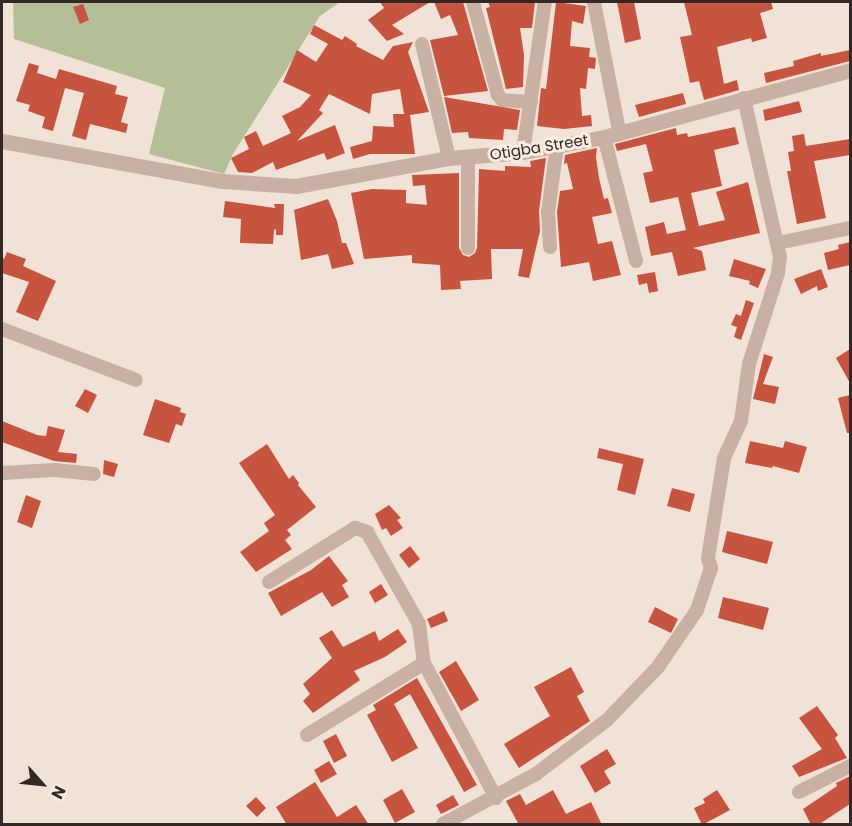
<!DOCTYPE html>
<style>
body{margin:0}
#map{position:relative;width:852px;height:826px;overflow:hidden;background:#f1e2d7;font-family:Poppins,sans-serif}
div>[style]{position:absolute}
.green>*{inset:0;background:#b5bf97}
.building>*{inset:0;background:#c6543f}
.minor>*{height:14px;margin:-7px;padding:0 7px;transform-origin:7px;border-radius:7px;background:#c8b1a3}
.tertiary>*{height:15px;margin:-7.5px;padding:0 7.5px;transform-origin:7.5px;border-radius:7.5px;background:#c8b1a3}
span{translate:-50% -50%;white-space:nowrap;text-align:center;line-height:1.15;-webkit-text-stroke:6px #f9ede3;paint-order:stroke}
.street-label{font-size:15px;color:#332825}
.frame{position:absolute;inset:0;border:3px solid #332825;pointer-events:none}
.north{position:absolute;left:12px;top:754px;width:60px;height:60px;-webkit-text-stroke:4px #f9ede3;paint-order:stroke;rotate:117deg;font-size:16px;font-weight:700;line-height:24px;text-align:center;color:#332825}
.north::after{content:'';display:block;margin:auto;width:21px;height:27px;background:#332825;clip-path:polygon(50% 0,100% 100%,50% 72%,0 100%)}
</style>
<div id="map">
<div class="green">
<div style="clip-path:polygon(13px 2px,340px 2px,320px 16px,233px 154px,224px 174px,149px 154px,165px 88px,14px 39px)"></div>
</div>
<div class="building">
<div style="clip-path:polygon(380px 2px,430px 2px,392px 25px,404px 34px,387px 41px,368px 20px,384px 8px)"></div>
<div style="clip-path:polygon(434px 2px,463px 2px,488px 91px,444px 96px,430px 40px,458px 35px,450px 15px,441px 19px)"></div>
<div style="clip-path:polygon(488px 2px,535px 2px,532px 28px,520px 28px,524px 55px,523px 87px,506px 89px,486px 8px,490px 7px)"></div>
<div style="clip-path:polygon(556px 2px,586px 6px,583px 24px,572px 21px,570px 46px,590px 48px,589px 57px,596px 58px,595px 69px,588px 68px,586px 89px,580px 88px,582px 116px,591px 115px,592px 126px,564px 129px,537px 126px,541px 88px,546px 89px)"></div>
<div style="clip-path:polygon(617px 2px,634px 2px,641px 39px,625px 43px)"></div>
<div style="clip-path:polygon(684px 2px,771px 2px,773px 9px,760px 13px,767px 38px,752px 42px,751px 38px,717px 47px,724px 84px,737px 80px,739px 90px,704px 100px,699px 81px,690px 83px,680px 37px,692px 35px)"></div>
<div style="clip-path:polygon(83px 4px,89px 20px,80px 24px,73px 7px)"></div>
<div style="clip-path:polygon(314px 25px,342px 40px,345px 36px,357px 44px,356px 46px,383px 60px,393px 46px,413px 42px,408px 52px,429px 112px,410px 115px,415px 154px,370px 154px,353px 159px,350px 147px,372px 141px,373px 126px,394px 127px,393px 114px,404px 114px,400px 89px,372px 94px,370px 114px,329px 94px,319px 110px,323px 113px,297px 141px,335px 125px,345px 153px,327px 160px,324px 153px,276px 170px,273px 162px,252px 173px,238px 172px,231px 158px,249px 149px,244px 137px,256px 131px,263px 146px,291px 133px,282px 116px,300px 107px,311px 95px,283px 82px,297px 50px,316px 62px,328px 44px,310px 34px)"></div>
<div style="clip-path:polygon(850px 50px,850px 61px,766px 83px,764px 73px,794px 66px,793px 61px,821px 53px,821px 56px)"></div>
<div style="clip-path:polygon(29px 63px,39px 66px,37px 73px,56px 79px,59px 69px,117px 86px,115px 94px,128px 97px,121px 122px,128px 124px,126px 133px,90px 124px,86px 140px,72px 136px,84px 93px,65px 88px,53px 131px,42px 128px,45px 117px,28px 111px,30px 105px,16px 101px)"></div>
<div style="clip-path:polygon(683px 93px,686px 104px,639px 117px,635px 105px)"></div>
<div style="clip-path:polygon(444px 97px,520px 110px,517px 130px,504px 129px,503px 140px,469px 138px,468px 132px,452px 133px)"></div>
<div style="clip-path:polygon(799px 101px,802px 112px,765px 121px,763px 110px)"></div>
<div style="clip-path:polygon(735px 127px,739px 144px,714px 150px,722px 186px,691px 193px,699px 226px,725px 220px,716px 192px,748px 182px,760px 233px,693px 248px,702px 251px,706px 270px,678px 276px,672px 252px,651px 256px,645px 227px,664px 222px,667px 234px,686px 230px,678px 197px,650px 203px,643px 173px,653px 171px,646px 144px,617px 151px,615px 144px,676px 128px,677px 135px,687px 133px,688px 137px)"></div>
<div style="clip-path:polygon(804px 134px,806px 146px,850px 139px,850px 155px,814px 161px,826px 218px,797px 224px,787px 171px,791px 171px,788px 152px,794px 151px,792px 136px)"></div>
<div style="clip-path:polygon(597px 148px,596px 157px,599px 178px,604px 199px,608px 198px,612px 213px,592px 217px,598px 244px,612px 241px,621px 275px,593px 281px,589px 262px,561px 267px,557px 212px,560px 191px,573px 189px,567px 163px,564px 164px,565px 155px)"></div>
<div style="clip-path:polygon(546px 158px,539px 211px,540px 231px,529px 278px,518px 276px,523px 249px,491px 249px,492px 279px,460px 281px,461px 289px,441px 290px,440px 265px,412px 263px,412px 255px,364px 259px,351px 193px,372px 189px,406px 190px,406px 203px,427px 205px,425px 185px,413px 186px,412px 175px,459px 173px,459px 248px,463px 255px,469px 257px,475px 253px,477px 248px,479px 169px,505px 171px,505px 166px,531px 167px,530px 161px)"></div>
<div style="clip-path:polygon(328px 199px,337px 221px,342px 243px,346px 243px,354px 264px,332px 269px,328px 254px,301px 260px,294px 210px)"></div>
<div style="clip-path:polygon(225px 201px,275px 208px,274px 204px,284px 204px,283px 235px,276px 235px,276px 229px,274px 230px,273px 244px,240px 243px,241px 219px,223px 217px)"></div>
<div style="clip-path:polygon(850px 242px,850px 265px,828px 270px,824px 253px,839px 249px,838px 245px)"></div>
<div style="clip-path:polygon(7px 252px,26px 259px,23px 266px,56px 281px,38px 321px,16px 312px,29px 282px,2px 273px,2px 258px,4px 259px)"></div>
<div style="clip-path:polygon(734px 259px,766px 269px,758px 288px,749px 284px,750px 281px,729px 276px)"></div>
<div style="clip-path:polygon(821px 269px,828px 287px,818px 291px,817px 286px,801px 294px,794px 279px)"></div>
<div style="clip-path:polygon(655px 272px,658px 291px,649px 293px,647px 283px,639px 285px,637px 275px)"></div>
<div style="clip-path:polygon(746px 300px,754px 303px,741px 340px,734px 337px,737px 327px,731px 325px,736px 314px,741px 316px)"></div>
<div style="clip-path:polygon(850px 349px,850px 383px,836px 358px)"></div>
<div style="clip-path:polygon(764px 354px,773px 357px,763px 384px,779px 387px,775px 404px,753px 399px)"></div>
<div style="clip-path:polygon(85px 389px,97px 395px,88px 413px,75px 406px)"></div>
<div style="clip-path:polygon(850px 395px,850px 433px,847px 433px,838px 398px)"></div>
<div style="clip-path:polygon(155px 399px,181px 408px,180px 412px,186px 414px,182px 426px,176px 424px,169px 443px,143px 435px)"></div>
<div style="clip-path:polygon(2px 421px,37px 435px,46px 436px,48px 426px,65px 430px,58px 452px,77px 454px,76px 463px,54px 461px,2px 442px)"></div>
<div style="clip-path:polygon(750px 441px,783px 448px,785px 441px,807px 447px,799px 473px,773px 466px,772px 468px,745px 463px)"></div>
<div style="clip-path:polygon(267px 444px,289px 479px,293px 475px,299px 483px,298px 485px,316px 507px,287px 530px,291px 535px,285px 540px,292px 549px,256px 572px,240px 552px,269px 531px,264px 523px,275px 515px,239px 463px)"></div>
<div style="clip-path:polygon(599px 448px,644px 459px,635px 495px,617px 490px,623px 464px,597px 458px)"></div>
<div style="clip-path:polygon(104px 460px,118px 464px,114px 477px,103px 474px)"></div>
<div style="clip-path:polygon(672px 488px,695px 494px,690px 512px,667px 506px)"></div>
<div style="clip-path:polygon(26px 495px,41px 501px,32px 528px,17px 522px)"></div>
<div style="clip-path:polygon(389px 505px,401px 518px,397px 520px,403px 528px,391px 536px,386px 528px,382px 530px,375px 514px)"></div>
<div style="clip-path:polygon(727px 531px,773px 542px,767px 564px,722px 552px)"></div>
<div style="clip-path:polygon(410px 546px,420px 559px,409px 568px,399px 555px)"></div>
<div style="clip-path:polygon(329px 556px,348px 581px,342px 585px,349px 597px,332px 607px,322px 592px,281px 616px,268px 593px,311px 570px)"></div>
<div style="clip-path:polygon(381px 584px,388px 595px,375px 603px,369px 592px)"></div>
<div style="clip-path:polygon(723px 597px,769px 608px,763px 630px,718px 618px)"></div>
<div style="clip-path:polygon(655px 607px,678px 619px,671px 633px,648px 622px)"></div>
<div style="clip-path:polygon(444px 611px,448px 621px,431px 628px,427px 619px)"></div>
<div style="clip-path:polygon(398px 629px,407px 642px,385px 657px,354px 671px,360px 680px,313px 713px,303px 701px,310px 694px,303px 684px,332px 658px,319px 638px,332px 630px,343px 647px,375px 631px,379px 641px)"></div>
<div style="clip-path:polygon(456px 661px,479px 700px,461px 711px,439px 672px)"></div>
<div style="clip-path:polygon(571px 667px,584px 692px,577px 696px,590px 721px,519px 768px,504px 744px,550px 716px,534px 687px)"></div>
<div style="clip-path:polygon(417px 678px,477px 785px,464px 792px,410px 694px,394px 704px,418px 748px,392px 762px,367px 715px,376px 710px,373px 705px)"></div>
<div style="clip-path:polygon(817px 706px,838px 735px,835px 738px,847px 758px,799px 777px,792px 766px,822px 749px,799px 718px)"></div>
<div style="clip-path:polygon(336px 734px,347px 756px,334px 763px,323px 741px)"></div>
<div style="clip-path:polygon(607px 749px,616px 764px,604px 771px,611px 783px,595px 793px,580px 766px)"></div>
<div style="clip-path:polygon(329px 761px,337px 774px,321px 783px,314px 770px)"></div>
<div style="clip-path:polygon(850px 776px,850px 804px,818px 825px,811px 825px,803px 809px,837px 786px,836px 783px)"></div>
<div style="clip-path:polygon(315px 782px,337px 817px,356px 805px,369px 825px,287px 825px,276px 807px)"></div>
<div style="clip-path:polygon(402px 789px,415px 812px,395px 823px,383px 800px)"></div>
<div style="clip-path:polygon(553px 790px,566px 814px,591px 802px,602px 825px,519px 825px,506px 801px,520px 794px,526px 805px)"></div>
<div style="clip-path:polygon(717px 790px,730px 810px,702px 825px,694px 808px,705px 803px,703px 799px)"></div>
<div style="clip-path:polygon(453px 795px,459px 805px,441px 814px,436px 805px)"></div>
<div style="clip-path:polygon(256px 797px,266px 808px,257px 817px,246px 806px)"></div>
</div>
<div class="minor">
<div style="left:473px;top:2px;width:96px;rotate:75deg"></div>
<div style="left:498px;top:95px;width:6px;rotate:51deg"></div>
<div style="left:502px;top:100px;width:29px;rotate:4deg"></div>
<div style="left:594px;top:2px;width:131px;rotate:79deg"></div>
<div style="left:422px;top:44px;width:117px;rotate:76.7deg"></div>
<div style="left:604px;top:137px;width:128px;rotate:75.5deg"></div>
<div style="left:523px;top:152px;width:152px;rotate:-81.7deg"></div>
<div style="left:778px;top:243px;width:74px;rotate:-11.8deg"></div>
<div style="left:550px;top:247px;width:35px;rotate:-93deg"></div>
<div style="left:548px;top:212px;width:67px;rotate:-82.2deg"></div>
<div style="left:468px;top:248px;width:90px;rotate:-90deg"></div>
<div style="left:2px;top:329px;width:143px;rotate:20.8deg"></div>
<div style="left:2px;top:473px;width:53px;rotate:-3.2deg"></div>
<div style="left:55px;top:470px;width:39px;rotate:6deg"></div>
<div style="left:269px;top:582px;width:102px;rotate:-32.1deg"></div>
<div style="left:355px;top:528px;width:13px;rotate:18deg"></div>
<div style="left:367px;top:532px;width:106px;rotate:60.5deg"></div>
<div style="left:419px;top:624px;width:39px;rotate:83deg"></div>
<div style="left:424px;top:663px;width:153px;rotate:61.9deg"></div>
<div style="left:307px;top:735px;width:137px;rotate:-31.6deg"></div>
<div style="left:799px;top:792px;width:57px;rotate:-27deg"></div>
<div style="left:443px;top:824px;width:106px;rotate:-28.3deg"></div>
<div style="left:536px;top:774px;width:89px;rotate:-37.3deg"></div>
<div style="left:607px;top:720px;width:74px;rotate:-46.1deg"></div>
<div style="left:658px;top:667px;width:69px;rotate:-55.6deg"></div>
<div style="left:697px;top:610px;width:44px;rotate:-71.6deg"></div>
<div style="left:711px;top:568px;width:10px;rotate:-107deg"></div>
<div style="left:708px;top:558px;width:101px;rotate:-80.9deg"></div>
<div style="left:724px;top:458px;width:41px;rotate:-65.3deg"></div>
<div style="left:741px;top:421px;width:58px;rotate:-82deg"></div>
<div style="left:749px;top:364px;width:96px;rotate:-72.3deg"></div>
<div style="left:778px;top:273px;width:16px;rotate:-83deg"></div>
<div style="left:780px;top:257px;width:163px;rotate:-102.8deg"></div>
</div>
<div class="tertiary">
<div style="left:2px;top:141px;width:224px;rotate:10.3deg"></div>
<div style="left:222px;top:181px;width:74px;rotate:3.9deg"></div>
<div style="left:296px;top:186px;width:156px;rotate:-10.4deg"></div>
<div style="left:449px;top:158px;width:74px;rotate:-4.6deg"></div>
<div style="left:523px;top:152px;width:82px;rotate:-10.5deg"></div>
<div style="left:604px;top:137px;width:255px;rotate:-15.2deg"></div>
</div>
<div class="street-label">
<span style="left:539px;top:147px;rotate:-9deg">Otigba Street</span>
</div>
<div class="frame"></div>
<div class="north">N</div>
</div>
